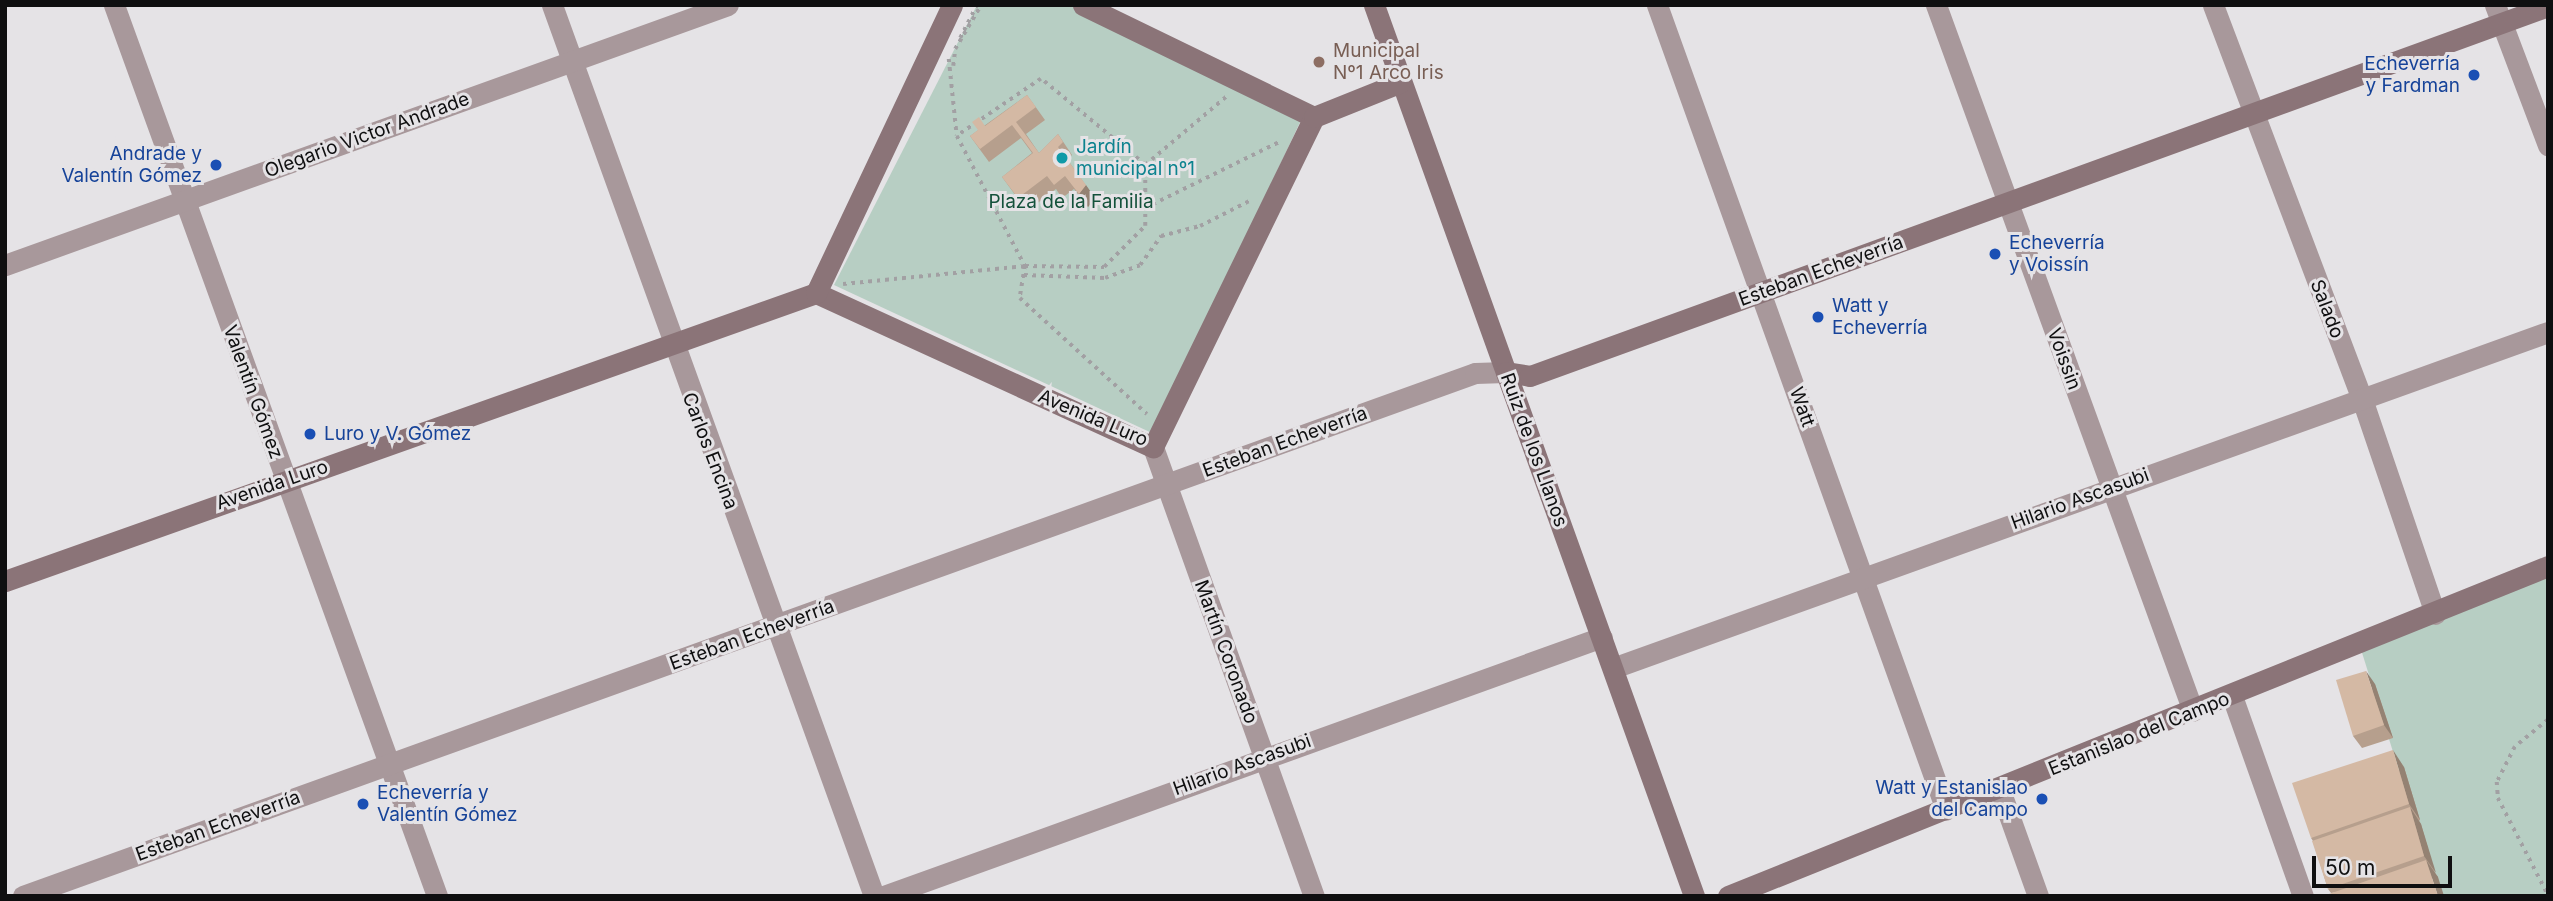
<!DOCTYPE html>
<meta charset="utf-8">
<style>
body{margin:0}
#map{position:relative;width:2553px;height:901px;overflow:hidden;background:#e5e3e6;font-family:Inter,sans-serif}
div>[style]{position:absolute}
.green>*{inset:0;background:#b7cec3}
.path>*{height:3.5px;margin-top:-1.75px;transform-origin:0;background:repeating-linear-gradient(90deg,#a2a0a3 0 3.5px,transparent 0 8.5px)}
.street>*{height:21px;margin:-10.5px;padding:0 10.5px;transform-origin:10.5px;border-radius:10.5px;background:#a8989b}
.secondary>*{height:21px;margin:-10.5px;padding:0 10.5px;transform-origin:10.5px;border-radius:10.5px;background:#8b7478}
.wall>*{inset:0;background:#b69f8d}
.shaded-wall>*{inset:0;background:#948273}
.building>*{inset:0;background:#d4b9a4}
.dots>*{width:19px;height:19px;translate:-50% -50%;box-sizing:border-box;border:4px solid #e5e3e6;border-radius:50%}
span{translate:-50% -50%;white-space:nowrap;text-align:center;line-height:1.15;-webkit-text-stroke:6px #e5e3e6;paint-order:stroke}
.education-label{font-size:19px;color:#785e54}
.left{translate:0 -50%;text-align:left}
.transit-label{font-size:19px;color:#164399}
.right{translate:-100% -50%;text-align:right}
.street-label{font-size:19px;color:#0f0f10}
.culture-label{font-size:19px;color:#0d838f}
.park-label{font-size:19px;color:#13513a}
.frame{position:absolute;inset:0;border:7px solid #0f0f10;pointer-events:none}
.scale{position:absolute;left:2312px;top:856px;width:140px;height:32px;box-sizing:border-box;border:4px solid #0f0f10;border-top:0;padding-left:9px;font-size:21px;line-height:24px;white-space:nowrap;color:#0f0f10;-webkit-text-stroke:5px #e5e3e6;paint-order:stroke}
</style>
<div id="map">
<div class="green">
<div style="clip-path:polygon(977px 5px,1069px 5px,1302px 118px,1154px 434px,834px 285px)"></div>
<div style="clip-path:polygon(2548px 566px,2548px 896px,2438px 896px,2359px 643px)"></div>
</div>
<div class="path">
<div style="left:960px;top:38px;width:37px;rotate:-63deg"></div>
<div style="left:949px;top:59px;width:77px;rotate:84.1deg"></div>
<div style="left:957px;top:136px;width:147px;rotate:62.4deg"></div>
<div style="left:1025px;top:266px;width:32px;rotate:99deg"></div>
<div style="left:1020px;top:298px;width:172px;rotate:42.4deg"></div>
<div style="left:953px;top:66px;width:17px;rotate:-83deg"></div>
<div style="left:955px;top:49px;width:51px;rotate:-59.4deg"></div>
<div style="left:1145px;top:165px;width:107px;rotate:-40.1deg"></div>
<div style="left:1145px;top:208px;width:152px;rotate:-26.2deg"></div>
<div style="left:1024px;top:275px;width:81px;rotate:2.1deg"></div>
<div style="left:1105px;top:278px;width:37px;rotate:-20deg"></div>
<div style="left:1140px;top:265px;width:36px;rotate:-54deg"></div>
<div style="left:1161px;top:236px;width:40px;rotate:-14.4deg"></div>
<div style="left:1200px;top:226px;width:59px;rotate:-27deg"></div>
<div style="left:843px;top:284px;width:183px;rotate:-5.6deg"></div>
<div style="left:1025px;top:266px;width:79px;rotate:0.7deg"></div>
<div style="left:1104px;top:267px;width:58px;rotate:-45deg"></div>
<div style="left:1145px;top:226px;width:61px;rotate:-90deg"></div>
<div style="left:1145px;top:165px;width:135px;rotate:-140.4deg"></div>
<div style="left:1041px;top:79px;width:102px;rotate:145.8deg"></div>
<div style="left:2548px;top:720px;width:43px;rotate:140.7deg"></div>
<div style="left:2515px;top:747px;width:39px;rotate:117deg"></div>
<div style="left:2497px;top:782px;width:16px;rotate:86deg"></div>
<div style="left:2498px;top:798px;width:109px;rotate:62.7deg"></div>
</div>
<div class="street">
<div style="left:114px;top:5px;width:948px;rotate:70.07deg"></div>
<div style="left:552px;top:5px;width:947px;rotate:70.13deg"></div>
<div style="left:1657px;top:5px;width:855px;rotate:70.25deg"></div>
<div style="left:1936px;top:5px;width:751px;rotate:70deg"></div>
<div style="left:2213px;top:5px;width:421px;rotate:69.3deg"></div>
<div style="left:2362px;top:399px;width:227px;rotate:71.2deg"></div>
<div style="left:2495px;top:5px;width:150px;rotate:69.3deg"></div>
<div style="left:5px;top:265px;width:768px;rotate:-19.78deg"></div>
<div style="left:1153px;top:447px;width:477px;rotate:70.3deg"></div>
<div style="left:1613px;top:668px;width:994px;rotate:-19.77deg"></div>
<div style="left:2232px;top:696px;width:212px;rotate:70.5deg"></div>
<div style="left:2000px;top:790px;width:113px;rotate:70.3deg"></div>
<div style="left:23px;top:896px;width:1543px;rotate:-19.81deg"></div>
<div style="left:1475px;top:373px;width:31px;rotate:-2deg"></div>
<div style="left:884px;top:896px;width:763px;rotate:-19.84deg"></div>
</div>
<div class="secondary">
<div style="left:1083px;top:5px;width:257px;rotate:25.9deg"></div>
<div style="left:1374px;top:5px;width:947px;rotate:70.24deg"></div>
<div style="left:816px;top:293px;width:371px;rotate:24.6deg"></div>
<div style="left:1153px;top:447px;width:367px;rotate:-64deg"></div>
<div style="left:1314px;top:117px;width:92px;rotate:-21.8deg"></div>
<div style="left:1506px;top:372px;width:24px;rotate:9deg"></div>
<div style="left:1530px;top:376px;width:1083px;rotate:-19.97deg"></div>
<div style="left:5px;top:581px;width:861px;rotate:-19.55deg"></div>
<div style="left:816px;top:293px;width:318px;rotate:-64.7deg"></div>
<div style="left:1728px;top:896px;width:884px;rotate:-21.92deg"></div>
</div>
<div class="wall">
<div style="clip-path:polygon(1027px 95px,1045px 120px,1026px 134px,1039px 153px,1058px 134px,1072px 155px,1067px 159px,1095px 198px,1088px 207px,1074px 189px,1062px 198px,1056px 189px,1027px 211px,1002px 177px,1032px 153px,1021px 138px,989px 162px,970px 136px)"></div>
<div style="clip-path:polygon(2375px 684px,2393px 738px,2362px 748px,2353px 736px)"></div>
<div style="clip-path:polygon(2404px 767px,2420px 820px,2419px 821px,2421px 824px,2435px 873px,2438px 877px,2331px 893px,2328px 889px,2313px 841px,2311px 838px)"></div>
</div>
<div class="shaded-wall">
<div style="clip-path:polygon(1086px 185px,1095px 198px,1088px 207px,1079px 194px)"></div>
<div style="clip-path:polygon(2366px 671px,2375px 684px,2393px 738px,2384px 725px)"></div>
<div style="clip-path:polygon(2393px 750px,2404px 767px,2420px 820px,2409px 804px)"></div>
<div style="clip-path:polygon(2410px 807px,2421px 824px,2436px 873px,2424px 856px)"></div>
<div style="clip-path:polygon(2426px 860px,2438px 877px,2444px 896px,2438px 896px)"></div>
</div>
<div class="building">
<div style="clip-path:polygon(1027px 95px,1036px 107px,1016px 122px,1039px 153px,1058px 134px,1063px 142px,1058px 147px,1086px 185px,1079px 194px,1065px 176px,1054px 185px,1047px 176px,1018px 198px,1002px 177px,1033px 153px,1012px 125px,980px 149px,970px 136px,978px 130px,972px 122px,979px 117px,985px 126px)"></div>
<div style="clip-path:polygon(2366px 671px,2384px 725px,2353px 736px,2336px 680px)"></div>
<div style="clip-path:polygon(2393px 750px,2409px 804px,2311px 838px,2292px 783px)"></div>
<div style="clip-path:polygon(2410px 807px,2424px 856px,2328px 889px,2312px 841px)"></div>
<div style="clip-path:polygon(2426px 860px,2438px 896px,2330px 896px,2329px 894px)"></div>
</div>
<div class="dots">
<div style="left:1319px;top:62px;background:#8d6e63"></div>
<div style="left:2474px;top:75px;background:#1a4fb4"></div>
<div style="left:1062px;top:158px;background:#0f9aa8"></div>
<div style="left:216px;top:165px;background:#1a4fb4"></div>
<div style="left:1995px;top:254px;background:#1a4fb4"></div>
<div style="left:1818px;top:317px;background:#1a4fb4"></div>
<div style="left:310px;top:434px;background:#1a4fb4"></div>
<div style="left:2042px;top:799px;background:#1a4fb4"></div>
<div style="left:363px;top:804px;background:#1a4fb4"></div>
</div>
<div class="education-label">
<span class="left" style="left:1333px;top:62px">Municipal<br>Nº1 Arco Iris</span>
</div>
<div class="transit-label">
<span class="right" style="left:2460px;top:75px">Echeverría<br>y Fardman</span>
<span class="right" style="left:202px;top:165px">Andrade y<br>Valentín Gómez</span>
<span class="left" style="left:2009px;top:254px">Echeverría<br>y Voissín</span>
<span class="left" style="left:1832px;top:317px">Watt y<br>Echeverría</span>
<span class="left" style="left:324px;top:434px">Luro y V. Gómez</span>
<span class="right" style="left:2028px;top:799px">Watt y Estanislao<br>del Campo</span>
<span class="left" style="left:377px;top:804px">Echeverría y<br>Valentín Gómez</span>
</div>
<div class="street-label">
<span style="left:367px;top:135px;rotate:-20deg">Olegario Victor Andrade</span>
<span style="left:1821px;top:271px;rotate:-20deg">Esteban Echeverría</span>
<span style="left:2327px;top:309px;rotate:69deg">Salado</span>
<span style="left:2064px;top:359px;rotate:70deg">Voissin</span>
<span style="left:253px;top:392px;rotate:70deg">Valentín Gómez</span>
<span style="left:1802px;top:407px;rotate:70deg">Watt</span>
<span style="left:1093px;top:418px;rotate:23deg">Avenida Luro</span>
<span style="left:1285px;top:442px;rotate:-20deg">Esteban Echeverría</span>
<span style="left:1534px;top:450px;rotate:70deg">Ruiz de los Llanos</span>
<span style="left:710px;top:451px;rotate:69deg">Carlos Encina</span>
<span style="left:272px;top:485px;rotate:-19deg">Avenida Luro</span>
<span style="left:2080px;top:499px;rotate:-20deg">Hilario Ascasubi</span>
<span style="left:752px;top:635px;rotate:-20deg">Esteban Echeverría</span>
<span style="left:1226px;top:652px;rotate:70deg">Martín Coronado</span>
<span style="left:2139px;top:734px;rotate:-22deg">Estanislao del Campo</span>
<span style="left:1242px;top:765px;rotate:-20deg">Hilario Ascasubi</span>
<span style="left:218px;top:826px;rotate:-20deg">Esteban Echeverría</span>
</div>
<div class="culture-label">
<span class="left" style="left:1076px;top:158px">Jardín<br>municipal nº1</span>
</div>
<div class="park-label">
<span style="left:1071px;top:202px">Plaza de la Familia</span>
</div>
<div class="frame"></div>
<div class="scale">50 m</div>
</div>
